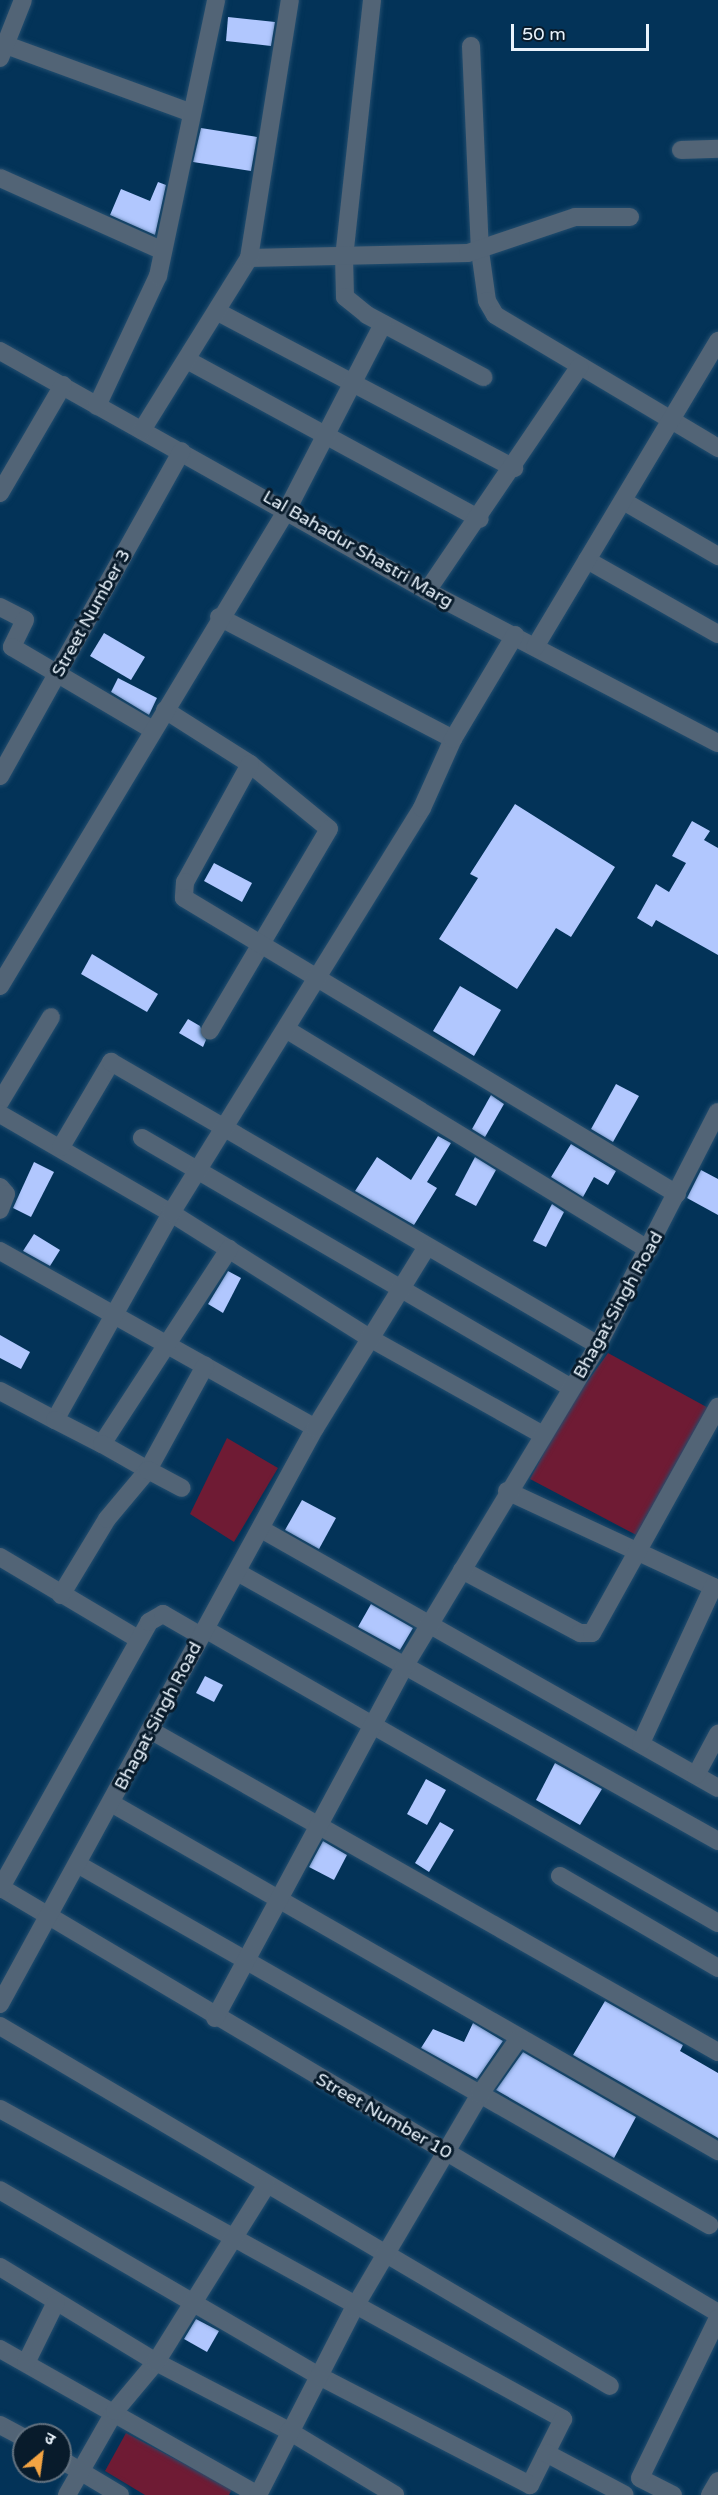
<!DOCTYPE html>
<meta charset="utf-8">
<style>
body{margin:0}
#map{position:relative;width:718px;height:2495px;overflow:hidden;background:#033358;font-family:"Varela Round","Noto Sans Devanagari",sans-serif}
div>[style]{position:absolute}
.green>*{inset:0;background:#6f1b34}
.building>*{inset:0;background:#b1c7fe}
.roads{filter:drop-shadow(0 0 2px #234e6f) drop-shadow(0 0 2px #234e6f)}
.street>*{height:18px;margin:-9px;padding:0 9px;transform-origin:9px;border-radius:9px;background:#526476}
span{translate:-50% -50%;white-space:nowrap;text-align:center;line-height:1.15;-webkit-text-stroke:6px #081b2b;paint-order:stroke}
.street-label{font-size:18px;color:#e9f3fc}
.north{position:absolute;left:12px;top:2423px;width:60px;height:60px;box-sizing:border-box;background:#081b2b;border:2px solid #62717f;border-radius:50%;rotate:29deg;font-size:16px;font-weight:700;line-height:24px;text-align:center;color:#e9f3fc}
.north::after{content:'';display:block;margin:auto;width:21px;height:27px;background:#f3a443;clip-path:polygon(50% 0,100% 100%,50% 72%,0 100%)}
.scale{position:absolute;left:511px;top:24px;width:138px;height:27px;box-sizing:border-box;border:3px solid #e9f3fc;border-top:0;padding-left:8px;font-size:18px;line-height:21px;white-space:nowrap;color:#e9f3fc;-webkit-text-stroke:4px #081b2b;paint-order:stroke}
</style>
<div id="map">
<div class="green">
<div style="clip-path:polygon(608px 1353px,712px 1410px,640px 1537px,530px 1479px,566px 1411px)"></div>
<div style="clip-path:polygon(227px 1438px,278px 1468px,234px 1542px,190px 1514px)"></div>
<div style="clip-path:polygon(126px 2433px,232px 2489px,229px 2495px,145px 2495px,105px 2471px)"></div>
</div>
<div class="building">
<div style="clip-path:polygon(228px 17px,275px 22px,271px 46px,226px 41px)"></div>
<div style="clip-path:polygon(201px 128px,257px 137px,251px 171px,193px 162px)"></div>
<div style="clip-path:polygon(158px 182px,166px 185px,155px 235px,110px 215px,121px 189px,150px 201px)"></div>
<div style="clip-path:polygon(104px 633px,145px 657px,131px 680px,90px 656px)"></div>
<div style="clip-path:polygon(118px 678px,157px 698px,149px 715px,111px 692px)"></div>
<div style="clip-path:polygon(515px 804px,615px 867px,571px 937px,556px 928px,517px 989px,439px 939px,478px 878px,470px 874px)"></div>
<div style="clip-path:polygon(692px 821px,710px 831px,704px 840px,718px 848px,718px 955px,656px 920px,652px 927px,637px 918px,656px 884px,669px 892px,686px 863px,672px 856px)"></div>
<div style="clip-path:polygon(214px 863px,252px 883px,242px 902px,204px 881px)"></div>
<div style="clip-path:polygon(92px 954px,158px 994px,147px 1012px,81px 974px)"></div>
<div style="clip-path:polygon(460px 986px,501px 1010px,474px 1056px,433px 1031px)"></div>
<div style="clip-path:polygon(188px 1019px,200px 1026px,206px 1040px,203px 1047px,179px 1033px)"></div>
<div style="clip-path:polygon(616px 1084px,639px 1096px,613px 1142px,591px 1129px)"></div>
<div style="clip-path:polygon(491px 1095px,504px 1104px,485px 1137px,472px 1129px)"></div>
<div style="clip-path:polygon(438px 1136px,451px 1143px,427px 1182px,437px 1188px,414px 1225px,355px 1191px,377px 1157px,411px 1180px)"></div>
<div style="clip-path:polygon(571px 1144px,616px 1171px,608px 1185px,594px 1177px,583px 1197px,551px 1177px)"></div>
<div style="clip-path:polygon(475px 1157px,496px 1170px,476px 1206px,455px 1195px)"></div>
<div style="clip-path:polygon(34px 1162px,54px 1172px,31px 1217px,13px 1208px)"></div>
<div style="clip-path:polygon(701px 1170px,718px 1179px,718px 1215px,687px 1198px)"></div>
<div style="clip-path:polygon(552px 1204px,564px 1212px,546px 1247px,533px 1241px)"></div>
<div style="clip-path:polygon(34px 1234px,60px 1250px,50px 1266px,23px 1251px)"></div>
<div style="clip-path:polygon(228px 1271px,241px 1278px,223px 1313px,208px 1304px)"></div>
<div style="clip-path:polygon(0 1335px,30px 1352px,21px 1369px,0 1358px)"></div>
<div style="clip-path:polygon(302px 1500px,336px 1518px,319px 1549px,285px 1530px)"></div>
<div style="clip-path:polygon(371px 1604px,413px 1628px,400px 1650px,358px 1627px)"></div>
<div style="clip-path:polygon(205px 1676px,223px 1685px,214px 1702px,196px 1693px)"></div>
<div style="clip-path:polygon(555px 1763px,602px 1789px,580px 1825px,536px 1800px)"></div>
<div style="clip-path:polygon(426px 1779px,446px 1790px,427px 1825px,407px 1814px)"></div>
<div style="clip-path:polygon(440px 1822px,454px 1830px,429px 1872px,415px 1863px)"></div>
<div style="clip-path:polygon(323px 1841px,347px 1855px,334px 1880px,309px 1867px)"></div>
<div style="clip-path:polygon(605px 2001px,683px 2045px,680px 2051px,718px 2073px,718px 2138px,573px 2055px)"></div>
<div style="clip-path:polygon(473px 2023px,503px 2041px,477px 2079px,421px 2048px,433px 2029px,464px 2042px)"></div>
<div style="clip-path:polygon(523px 2052px,636px 2117px,614px 2158px,496px 2090px)"></div>
<div style="clip-path:polygon(196px 2319px,219px 2331px,207px 2352px,184px 2339px)"></div>
</div>
<div class="roads">
<div class="street">
<div style="left:372px;top:0;width:258px;rotate:96.2deg"></div>
<div style="left:344px;top:256px;width:41px;rotate:88.6deg"></div>
<div style="left:345px;top:297px;width:28px;rotate:39deg"></div>
<div style="left:367px;top:315px;width:132px;rotate:28.1deg"></div>
<div style="left:6px;top:45px;width:195px;rotate:20.1deg"></div>
<div style="left:471px;top:46px;width:205px;rotate:87.5deg"></div>
<div style="left:480px;top:251px;width:50px;rotate:82deg"></div>
<div style="left:487px;top:301px;width:16px;rotate:60deg"></div>
<div style="left:495px;top:315px;width:260px;rotate:30.8deg"></div>
<div style="left:0;top:58px;width:62px;rotate:-68.4deg"></div>
<div style="left:681px;top:150px;width:37px;rotate:-2deg"></div>
<div style="left:0;top:178px;width:174px;rotate:24.1deg"></div>
<div style="left:249px;top:258px;width:219px;rotate:-1.3deg"></div>
<div style="left:468px;top:253px;width:113px;rotate:-18.6deg"></div>
<div style="left:575px;top:217px;width:55px"></div>
<div style="left:218px;top:312px;width:335px;rotate:27.8deg"></div>
<div style="left:0;top:351px;width:490px;rotate:29.3deg"></div>
<div style="left:427px;top:591px;width:328px;rotate:27.6deg"></div>
<div style="left:187px;top:360px;width:333px;rotate:28.5deg"></div>
<div style="left:97px;top:406px;width:144px;rotate:-64.9deg"></div>
<div style="left:158px;top:276px;width:282px;rotate:-78.1deg"></div>
<div style="left:142px;top:430px;width:203px;rotate:-58.1deg"></div>
<div style="left:249px;top:258px;width:261px;rotate:-81deg"></div>
<div style="left:0;top:493px;width:125px;rotate:-59.7deg"></div>
<div style="left:625px;top:502px;width:108px;rotate:30.1deg"></div>
<div style="left:587px;top:560px;width:150px;rotate:29.5deg"></div>
<div style="left:427px;top:591px;width:271px;rotate:-55.8deg"></div>
<div style="left:0;top:607px;width:28px;rotate:27deg"></div>
<div style="left:25px;top:620px;width:30px;rotate:116deg"></div>
<div style="left:12px;top:647px;width:164px;rotate:30.5deg"></div>
<div style="left:219px;top:617px;width:264px;rotate:27.5deg"></div>
<div style="left:535px;top:647px;width:357px;rotate:-59.1deg"></div>
<div style="left:165px;top:710px;width:101px;rotate:32.4deg"></div>
<div style="left:250px;top:764px;width:102px;rotate:39.4deg"></div>
<div style="left:329px;top:829px;width:234px;rotate:120.6deg"></div>
<div style="left:250px;top:764px;width:135px;rotate:118.8deg"></div>
<div style="left:185px;top:882px;width:16px;rotate:94deg"></div>
<div style="left:184px;top:898px;width:575px;rotate:30.98deg"></div>
<div style="left:0;top:776px;width:372px;rotate:-60.8deg"></div>
<div style="left:0;top:986px;width:558px;rotate:-58.93deg"></div>
<div style="left:288px;top:508px;width:207px;rotate:-62.7deg"></div>
<div style="left:289px;top:1031px;width:421px;rotate:31.3deg"></div>
<div style="left:0;top:1102px;width:99px;rotate:-59deg"></div>
<div style="left:0;top:1114px;width:198px;rotate:30.1deg"></div>
<div style="left:171px;top:1213px;width:239px;rotate:32.2deg"></div>
<div style="left:373px;top:1340px;width:195px;rotate:29.2deg"></div>
<div style="left:142px;top:1138px;width:497px;rotate:30.2deg"></div>
<div style="left:61px;top:1147px;width:99px;rotate:-59.5deg"></div>
<div style="left:111px;top:1062px;width:563px;rotate:30.16deg"></div>
<div style="left:0;top:1187px;width:9px;rotate:49deg"></div>
<div style="left:6px;top:1194px;width:17px;rotate:111deg"></div>
<div style="left:0;top:1251px;width:361px;rotate:29.3deg"></div>
<div style="left:0;top:1391px;width:62px;rotate:27.8deg"></div>
<div style="left:55px;top:1420px;width:237px;rotate:-60.7deg"></div>
<div style="left:171px;top:1213px;width:476px;rotate:-58.2deg"></div>
<div style="left:422px;top:808px;width:76px;rotate:-65.8deg"></div>
<div style="left:453px;top:739px;width:121px;rotate:-59.2deg"></div>
<div style="left:55px;top:1420px;width:53px;rotate:27.1deg"></div>
<div style="left:102px;top:1444px;width:233px;rotate:-56.9deg"></div>
<div style="left:102px;top:1444px;width:53px;rotate:29.5deg"></div>
<div style="left:148px;top:1470px;width:119px;rotate:-61.3deg"></div>
<div style="left:507px;top:1491px;width:233px;rotate:24.9deg"></div>
<div style="left:261px;top:1529px;width:525px;rotate:29.54deg"></div>
<div style="left:0;top:1557px;width:161px;rotate:30.7deg"></div>
<div style="left:462px;top:1570px;width:134px;rotate:28.1deg"></div>
<div style="left:580px;top:1633px;width:12px"></div>
<div style="left:592px;top:1633px;width:259px;rotate:-60.9deg"></div>
<div style="left:237px;top:1572px;width:551px;rotate:29.22deg"></div>
<div style="left:61px;top:1595px;width:89px;rotate:-58.8deg"></div>
<div style="left:107px;top:1519px;width:64px;rotate:-50.1deg"></div>
<div style="left:148px;top:1470px;width:38px;rotate:28deg"></div>
<div style="left:205px;top:1629px;width:591px;rotate:29.82deg"></div>
<div style="left:150px;top:1730px;width:653px;rotate:29.55deg"></div>
<div style="left:641px;top:1743px;width:172px;rotate:-65.2deg"></div>
<div style="left:696px;top:1775px;width:47px;rotate:-61.8deg"></div>
<div style="left:111px;top:1803px;width:700px;rotate:29.83deg"></div>
<div style="left:79px;top:1865px;width:726px;rotate:29.74deg"></div>
<div style="left:560px;top:1876px;width:183px;rotate:30.2deg"></div>
<div style="left:0;top:1887px;width:835px;rotate:30.68deg"></div>
<div style="left:0;top:1889px;width:306px;rotate:-60.8deg"></div>
<div style="left:149px;top:1622px;width:16px;rotate:-30deg"></div>
<div style="left:163px;top:1614px;width:44px;rotate:30.1deg"></div>
<div style="left:0;top:2004px;width:657px;rotate:-61.33deg"></div>
<div style="left:315px;top:1428px;width:211px;rotate:-58.3deg"></div>
<div style="left:215px;top:2018px;width:399px;rotate:-61.7deg"></div>
<div style="left:404px;top:1667px;width:376px;rotate:-58.9deg"></div>
<div style="left:598px;top:1345px;width:262px;rotate:-62.8deg"></div>
<div style="left:0;top:2026px;width:708px;rotate:30.55deg"></div>
<div style="left:0;top:2109px;width:643px;rotate:28.84deg"></div>
<div style="left:563px;top:2419px;width:74px;rotate:116.6deg"></div>
<div style="left:530px;top:2485px;width:237px;rotate:-152.7deg"></div>
<div style="left:319px;top:2376px;width:369px;rotate:-149.8deg"></div>
<div style="left:0;top:2267px;width:183px;rotate:31.3deg"></div>
<div style="left:156px;top:2362px;width:150px;rotate:27.4deg"></div>
<div style="left:289px;top:2431px;width:124px;rotate:31.1deg"></div>
<div style="left:0;top:2349px;width:296px;rotate:29.5deg"></div>
<div style="left:258px;top:2495px;width:210px;rotate:-62.8deg"></div>
<div style="left:354px;top:2308px;width:248px;rotate:-59.5deg"></div>
<div style="left:480px;top:2094px;width:68px;rotate:-55.1deg"></div>
<div style="left:26px;top:2363px;width:68px;rotate:-63.8deg"></div>
<div style="left:0;top:2425px;width:27px;rotate:28deg"></div>
<div style="left:546px;top:2453px;width:89px;rotate:28deg"></div>
<div style="left:60px;top:2459px;width:70px;rotate:31deg"></div>
<div style="left:67px;top:2495px;width:97px;rotate:-60.3deg"></div>
<div style="left:115px;top:2411px;width:64px;rotate:-50.1deg"></div>
<div style="left:156px;top:2362px;width:208px;rotate:-58deg"></div>
<div style="left:673px;top:2495px;width:37px;rotate:-153deg"></div>
<div style="left:640px;top:2478px;width:178px;rotate:-64deg"></div>
<div style="left:710px;top:2495px;width:16px;rotate:-60deg"></div>
</div>
</div>
<div class="street-label">
<span style="left:358px;top:549px;rotate:30deg">Lal Bahadur Shastri Marg</span>
<span style="left:91px;top:613px;rotate:-61deg">Street Number 3</span>
<span style="left:618px;top:1305px;rotate:-61deg">Bhagat Singh Road</span>
<span style="left:158px;top:1716px;rotate:-62deg">Bhagat Singh Road</span>
<span style="left:384px;top:2116px;rotate:30deg">Street Number 10</span>
</div>
<div class="north">उ</div>
<div class="scale">50 m</div>
</div>
